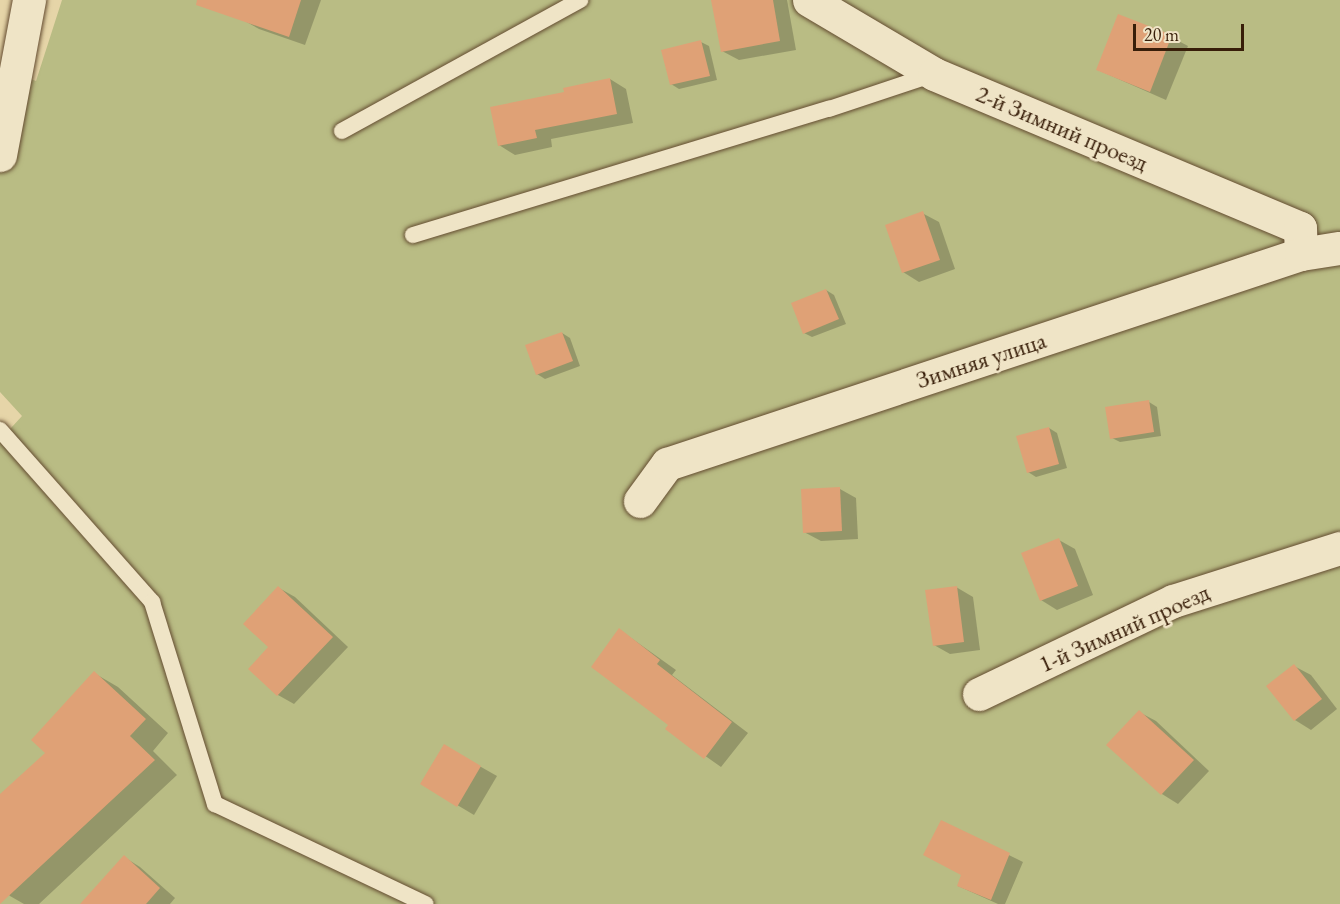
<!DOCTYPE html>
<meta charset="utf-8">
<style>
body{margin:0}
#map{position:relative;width:1340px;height:904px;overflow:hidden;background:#e6d5a8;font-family:"EB Garamond",serif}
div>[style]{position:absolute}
.green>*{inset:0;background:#b9bc84}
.shadow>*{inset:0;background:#0003}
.building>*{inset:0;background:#dfa176}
.roads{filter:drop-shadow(0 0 2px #644c31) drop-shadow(0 0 2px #644c31)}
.lane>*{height:16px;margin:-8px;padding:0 8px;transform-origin:8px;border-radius:8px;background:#efe4c6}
.street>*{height:33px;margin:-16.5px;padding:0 16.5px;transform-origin:16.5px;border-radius:16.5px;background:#efe4c6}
span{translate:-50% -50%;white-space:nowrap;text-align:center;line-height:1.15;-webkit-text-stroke:5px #efe4c6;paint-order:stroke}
.street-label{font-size:24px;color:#381e09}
.scale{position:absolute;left:1133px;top:24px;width:111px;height:27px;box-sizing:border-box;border:3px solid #381e09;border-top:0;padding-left:8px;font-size:18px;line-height:21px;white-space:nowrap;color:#381e09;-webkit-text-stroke:4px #efe4c6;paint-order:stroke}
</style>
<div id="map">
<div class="green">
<div style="clip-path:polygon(62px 0,1340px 0,1340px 904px,0 904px,0 440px,22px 416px,0 392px,0 67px,36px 81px)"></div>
</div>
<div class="shadow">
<div style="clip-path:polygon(249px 0,321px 0,305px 45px,259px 29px,243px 20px)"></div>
<div style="clip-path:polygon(713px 0,787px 0,796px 50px,739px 60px,722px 51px)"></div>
<div style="clip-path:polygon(1171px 37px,1188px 46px,1166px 100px,1098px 70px)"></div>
<div style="clip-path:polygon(701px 42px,709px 46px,717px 80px,679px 89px,671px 84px)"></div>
<div style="clip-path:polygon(610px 79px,626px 89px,633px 123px,551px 139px,552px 147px,515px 155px,499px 145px,566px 93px)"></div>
<div style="clip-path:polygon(922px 213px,939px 222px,955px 269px,919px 282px,903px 272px)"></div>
<div style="clip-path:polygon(826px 290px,834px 295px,846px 324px,812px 337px,804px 333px)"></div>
<div style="clip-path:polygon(562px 333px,570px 338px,580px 366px,545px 379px,537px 374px)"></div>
<div style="clip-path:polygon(1149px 402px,1157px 407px,1161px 436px,1120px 442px,1112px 438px)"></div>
<div style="clip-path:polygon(1049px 428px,1057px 433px,1067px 468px,1036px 477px,1028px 472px)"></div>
<div style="clip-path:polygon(840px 489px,856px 498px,858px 539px,821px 541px,804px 532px)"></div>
<div style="clip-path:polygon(1059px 540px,1075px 549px,1093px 595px,1057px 610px,1041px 600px)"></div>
<div style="clip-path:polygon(956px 587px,973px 597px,980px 650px,950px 654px,934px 645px)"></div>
<div style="clip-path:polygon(279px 588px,295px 597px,348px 647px,294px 704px,278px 695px,271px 647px)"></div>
<div style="clip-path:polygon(620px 630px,676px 670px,672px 675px,748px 733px,721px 767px,667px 729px,670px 724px)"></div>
<div style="clip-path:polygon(1294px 666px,1311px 675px,1337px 709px,1311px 730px,1295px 720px,1269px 687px)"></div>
<div style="clip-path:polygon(94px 673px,118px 687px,168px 733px,153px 751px,177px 775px,39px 904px,24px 904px,10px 896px,0 885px,0 796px,47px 753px)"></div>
<div style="clip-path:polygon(1139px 712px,1156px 721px,1209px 771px,1178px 804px,1162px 794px,1108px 745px)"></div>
<div style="clip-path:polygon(444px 746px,497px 776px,474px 815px,422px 784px)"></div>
<div style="clip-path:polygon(941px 822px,1023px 862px,1005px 904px,998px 904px,958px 886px,963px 875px)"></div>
<div style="clip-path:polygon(124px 857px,140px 867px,175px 898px,170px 904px,82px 904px)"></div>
</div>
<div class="building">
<div style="clip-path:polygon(197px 0,301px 0,289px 37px,196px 5px)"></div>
<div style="clip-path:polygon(711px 0,773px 0,780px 41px,721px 52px)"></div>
<div style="clip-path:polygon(1118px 14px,1172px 35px,1150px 92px,1096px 70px)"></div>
<div style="clip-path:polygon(701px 40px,710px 76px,670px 85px,661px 50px)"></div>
<div style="clip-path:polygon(610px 78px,617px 114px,535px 130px,537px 138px,498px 146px,490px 107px,564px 92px,563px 88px)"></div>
<div style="clip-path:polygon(923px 211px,940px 260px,902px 273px,885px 225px)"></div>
<div style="clip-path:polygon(826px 289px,839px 319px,803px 334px,791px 303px)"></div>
<div style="clip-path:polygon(562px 332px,573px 361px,536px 375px,525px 345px)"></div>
<div style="clip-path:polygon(1149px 400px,1154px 432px,1110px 439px,1105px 407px)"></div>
<div style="clip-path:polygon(1049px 427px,1059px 464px,1027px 473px,1016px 436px)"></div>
<div style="clip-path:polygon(840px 487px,842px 531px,803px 533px,801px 489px)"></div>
<div style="clip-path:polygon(1059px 538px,1078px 586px,1040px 601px,1021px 553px)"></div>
<div style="clip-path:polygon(278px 586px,333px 637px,277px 696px,248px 669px,268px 647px,243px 624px)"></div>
<div style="clip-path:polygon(957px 586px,964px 642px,933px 646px,925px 590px)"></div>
<div style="clip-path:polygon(619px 628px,660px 660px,657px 664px,732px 722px,704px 759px,665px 729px,668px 725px,591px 667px)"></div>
<div style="clip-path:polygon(1294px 664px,1322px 699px,1294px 721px,1266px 686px)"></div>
<div style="clip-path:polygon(94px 671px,146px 719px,130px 736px,155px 760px,0 904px,0 794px,45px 753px,31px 740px)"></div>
<div style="clip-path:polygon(1139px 710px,1194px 760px,1161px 795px,1106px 745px)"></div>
<div style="clip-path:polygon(444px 744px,481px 766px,457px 807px,420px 784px)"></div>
<div style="clip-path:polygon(941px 820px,1010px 853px,991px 900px,957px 886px,961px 875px,923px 855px)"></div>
<div style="clip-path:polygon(124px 855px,160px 888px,146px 904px,80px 904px)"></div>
</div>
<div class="roads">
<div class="lane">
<div style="left:342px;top:131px;width:272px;rotate:-28.8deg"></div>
<div style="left:413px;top:235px;width:435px;rotate:-16.9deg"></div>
<div style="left:829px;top:109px;width:111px;rotate:-18.4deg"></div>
<div style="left:0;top:430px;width:230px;rotate:48.5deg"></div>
<div style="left:152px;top:602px;width:212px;rotate:72.7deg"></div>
<div style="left:215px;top:804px;width:233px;rotate:25.4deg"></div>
</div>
<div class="street">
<div style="left:809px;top:0;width:145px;rotate:30.6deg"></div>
<div style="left:934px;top:74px;width:397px;rotate:22.8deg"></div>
<div style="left:1300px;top:228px;width:26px;rotate:88deg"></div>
<div style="left:0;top:155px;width:158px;rotate:-79.4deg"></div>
<div style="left:640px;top:501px;width:46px;rotate:-53.9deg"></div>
<div style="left:667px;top:464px;width:668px;rotate:-18.33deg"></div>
<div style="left:1301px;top:254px;width:39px;rotate:-9deg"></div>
<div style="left:979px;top:694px;width:215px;rotate:-25.6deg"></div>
<div style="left:1173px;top:601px;width:175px;rotate:-17.6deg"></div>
</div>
</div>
<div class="street-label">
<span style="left:1062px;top:128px;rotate:23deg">2-й Зимний проезд</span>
<span style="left:981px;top:360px;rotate:-18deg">Зимняя улица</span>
<span style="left:1124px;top:628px;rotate:-24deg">1-й Зимний проезд</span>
</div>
<div class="scale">20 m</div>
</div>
